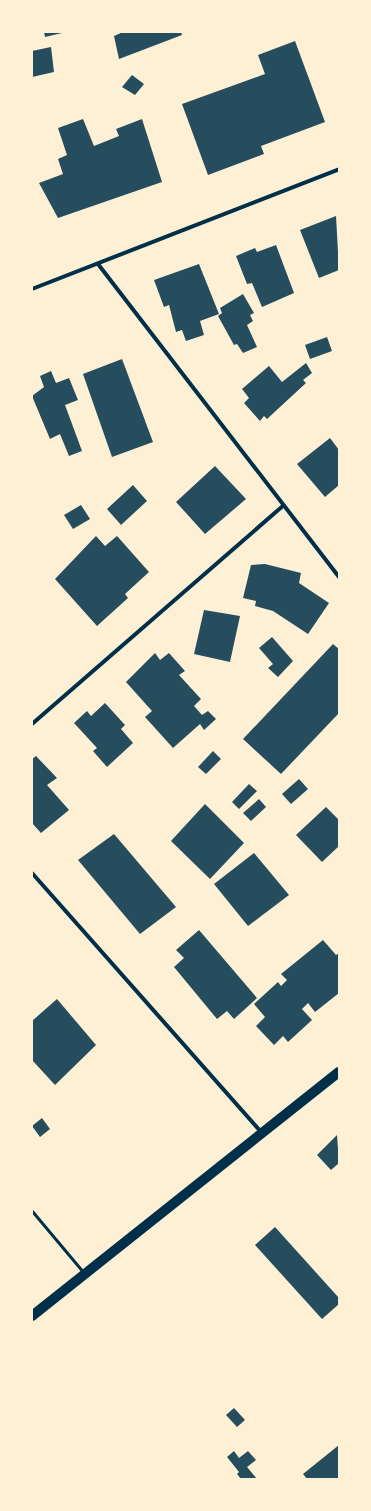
<!DOCTYPE html>
<style>
body{margin:0}
#map{position:relative;width:371px;height:1511px;overflow:hidden;background:#fdf0d5;font-family:"Fira Sans Condensed",sans-serif}
div>[style]{position:absolute}
.building>*{inset:0;background:#264d5e}
.service>*{height:3px;margin:-1.5px;padding:0 1.5px;transform-origin:1.5px;border-radius:1.5px;background:#003049}
.minor>*{height:4px;margin:-2px;padding:0 2px;transform-origin:2px;border-radius:2px;background:#003049}
.primary>*{height:10px;margin:-5px;padding:0 5px;transform-origin:5px;border-radius:5px;background:#003049}
span{translate:-50% -50%;white-space:nowrap;text-align:center;line-height:1.15;-webkit-text-stroke:3px #fdf0d5;paint-order:stroke}
.frame{position:absolute;inset:0;border:33px solid #fdf0d5;pointer-events:none}
</style>
<div id="map">
<div class="building">
<div style="clip-path:polygon(44px 32px,62px 32px,62px 33px,45px 37px)"></div>
<div style="clip-path:polygon(123px 32px,181px 32px,182px 35px,119px 59px,114px 36px)"></div>
<div style="clip-path:polygon(295px 41px,325px 122px,261px 146px,264px 154px,208px 175px,182px 104px,265px 74px,258px 55px)"></div>
<div style="clip-path:polygon(51px 47px,54px 72px,32px 77px,32px 51px)"></div>
<div style="clip-path:polygon(132px 75px,144px 84px,135px 95px,122px 87px)"></div>
<div style="clip-path:polygon(83px 119px,94px 146px,119px 136px,116px 129px,142px 119px,162px 182px,58px 218px,39px 183px,63px 174px,58px 159px,67px 155px,58px 128px)"></div>
<div style="clip-path:polygon(336px 216px,339px 270px,319px 278px,300px 230px)"></div>
<div style="clip-path:polygon(276px 245px,294px 293px,262px 307px,252px 283px,247px 284px,236px 256px,255px 248px,257px 252px)"></div>
<div style="clip-path:polygon(199px 264px,219px 314px,200px 321px,204px 335px,186px 341px,182px 330px,176px 332px,169px 305px,164px 307px,154px 280px)"></div>
<div style="clip-path:polygon(243px 294px,254px 313px,250px 315px,253px 321px,247px 325px,257px 347px,243px 353px,237px 344px,234px 345px,218px 316px,222px 313px,220px 308px)"></div>
<div style="clip-path:polygon(327px 337px,332px 351px,310px 359px,305px 345px)"></div>
<div style="clip-path:polygon(122px 359px,153px 442px,112px 457px,83px 374px)"></div>
<div style="clip-path:polygon(306px 363px,312px 373px,303px 380px,306px 383px,267px 419px,264px 416px,260px 421px,244px 403px,249px 398px,242px 389px,269px 366px,282px 382px)"></div>
<div style="clip-path:polygon(51px 371px,56px 383px,69px 378px,78px 400px,65px 405px,82px 451px,69px 456px,60px 434px,50px 439px,32px 396px,44px 387px,40px 376px)"></div>
<div style="clip-path:polygon(330px 438px,339px 450px,339px 485px,325px 497px,297px 464px)"></div>
<div style="clip-path:polygon(215px 466px,246px 499px,205px 534px,176px 502px)"></div>
<div style="clip-path:polygon(133px 485px,147px 501px,121px 525px,107px 509px)"></div>
<div style="clip-path:polygon(81px 505px,90px 519px,73px 529px,64px 515px)"></div>
<div style="clip-path:polygon(96px 536px,105px 546px,117px 536px,149px 572px,125px 594px,128px 598px,97px 626px,55px 579px)"></div>
<div style="clip-path:polygon(265px 564px,301px 573px,299px 583px,329px 603px,308px 634px,273px 611px,255px 606px,256px 601px,243px 598px,251px 565px)"></div>
<div style="clip-path:polygon(204px 610px,240px 616px,230px 662px,194px 654px)"></div>
<div style="clip-path:polygon(272px 637px,293px 661px,278px 677px,268px 668px,273px 664px,259px 648px)"></div>
<div style="clip-path:polygon(333px 644px,339px 649px,339px 713px,281px 774px,243px 739px)"></div>
<div style="clip-path:polygon(155px 653px,160px 660px,169px 653px,185px 671px,179px 675px,201px 699px,194px 706px,202px 715px,208px 711px,216px 719px,204px 730px,200px 724px,173px 748px,145px 717px,152px 711px,126px 682px)"></div>
<div style="clip-path:polygon(105px 703px,125px 725px,121px 729px,133px 743px,107px 767px,93px 751px,97px 748px,74px 723px,87px 711px,91px 716px)"></div>
<div style="clip-path:polygon(213px 751px,221px 759px,206px 774px,198px 767px)"></div>
<div style="clip-path:polygon(36px 756px,57px 778px,47px 785px,69px 810px,41px 833px,32px 823px,32px 759px)"></div>
<div style="clip-path:polygon(299px 779px,308px 789px,291px 804px,282px 794px)"></div>
<div style="clip-path:polygon(249px 784px,257px 791px,239px 809px,232px 802px)"></div>
<div style="clip-path:polygon(259px 799px,266px 807px,251px 821px,243px 813px)"></div>
<div style="clip-path:polygon(205px 804px,244px 843px,210px 879px,171px 841px)"></div>
<div style="clip-path:polygon(326px 807px,339px 820px,339px 846px,322px 862px,296px 835px)"></div>
<div style="clip-path:polygon(114px 834px,176px 907px,140px 934px,78px 860px)"></div>
<div style="clip-path:polygon(254px 853px,289px 895px,248px 926px,214px 884px)"></div>
<div style="clip-path:polygon(199px 930px,257px 998px,234px 1019px,227px 1011px,217px 1019px,174px 967px,184px 958px,176px 950px)"></div>
<div style="clip-path:polygon(323px 940px,336px 955px,339px 953px,339px 993px,315px 1012px,308px 1003px,302px 1009px,312px 1020px,288px 1042px,283px 1036px,274px 1045px,256px 1026px,265px 1017px,254px 1004px,278px 982px,281px 986px,287px 980px,281px 974px)"></div>
<div style="clip-path:polygon(57px 999px,96px 1045px,55px 1085px,32px 1060px,32px 1021px)"></div>
<div style="clip-path:polygon(42px 1118px,50px 1129px,40px 1137px,32px 1126px)"></div>
<div style="clip-path:polygon(337px 1135px,339px 1163px,331px 1170px,317px 1155px)"></div>
<div style="clip-path:polygon(275px 1227px,339px 1298px,339px 1304px,322px 1319px,255px 1245px)"></div>
<div style="clip-path:polygon(234px 1408px,245px 1420px,237px 1427px,226px 1415px)"></div>
<div style="clip-path:polygon(339px 1445px,339px 1479px,307px 1479px,303px 1474px)"></div>
<div style="clip-path:polygon(234px 1451px,239px 1458px,248px 1451px,256px 1460px,247px 1467px,257px 1479px,241px 1479px,237px 1474px,239px 1472px,227px 1457px)"></div>
</div>
<div class="service">
<div style="left:32px;top:1211px;width:81px;rotate:50deg"></div>
</div>
<div class="minor">
<div style="left:98px;top:264px;width:395px;rotate:52.4deg"></div>
<div style="left:32px;top:289px;width:330px;rotate:-21.3deg"></div>
<div style="left:32px;top:724px;width:332px;rotate:-41deg"></div>
<div style="left:32px;top:873px;width:347px;rotate:48.5deg"></div>
</div>
<div class="primary">
<div style="left:32px;top:1316px;width:392px;rotate:-38.5deg"></div>
</div>
<div class="frame"></div>
</div>
